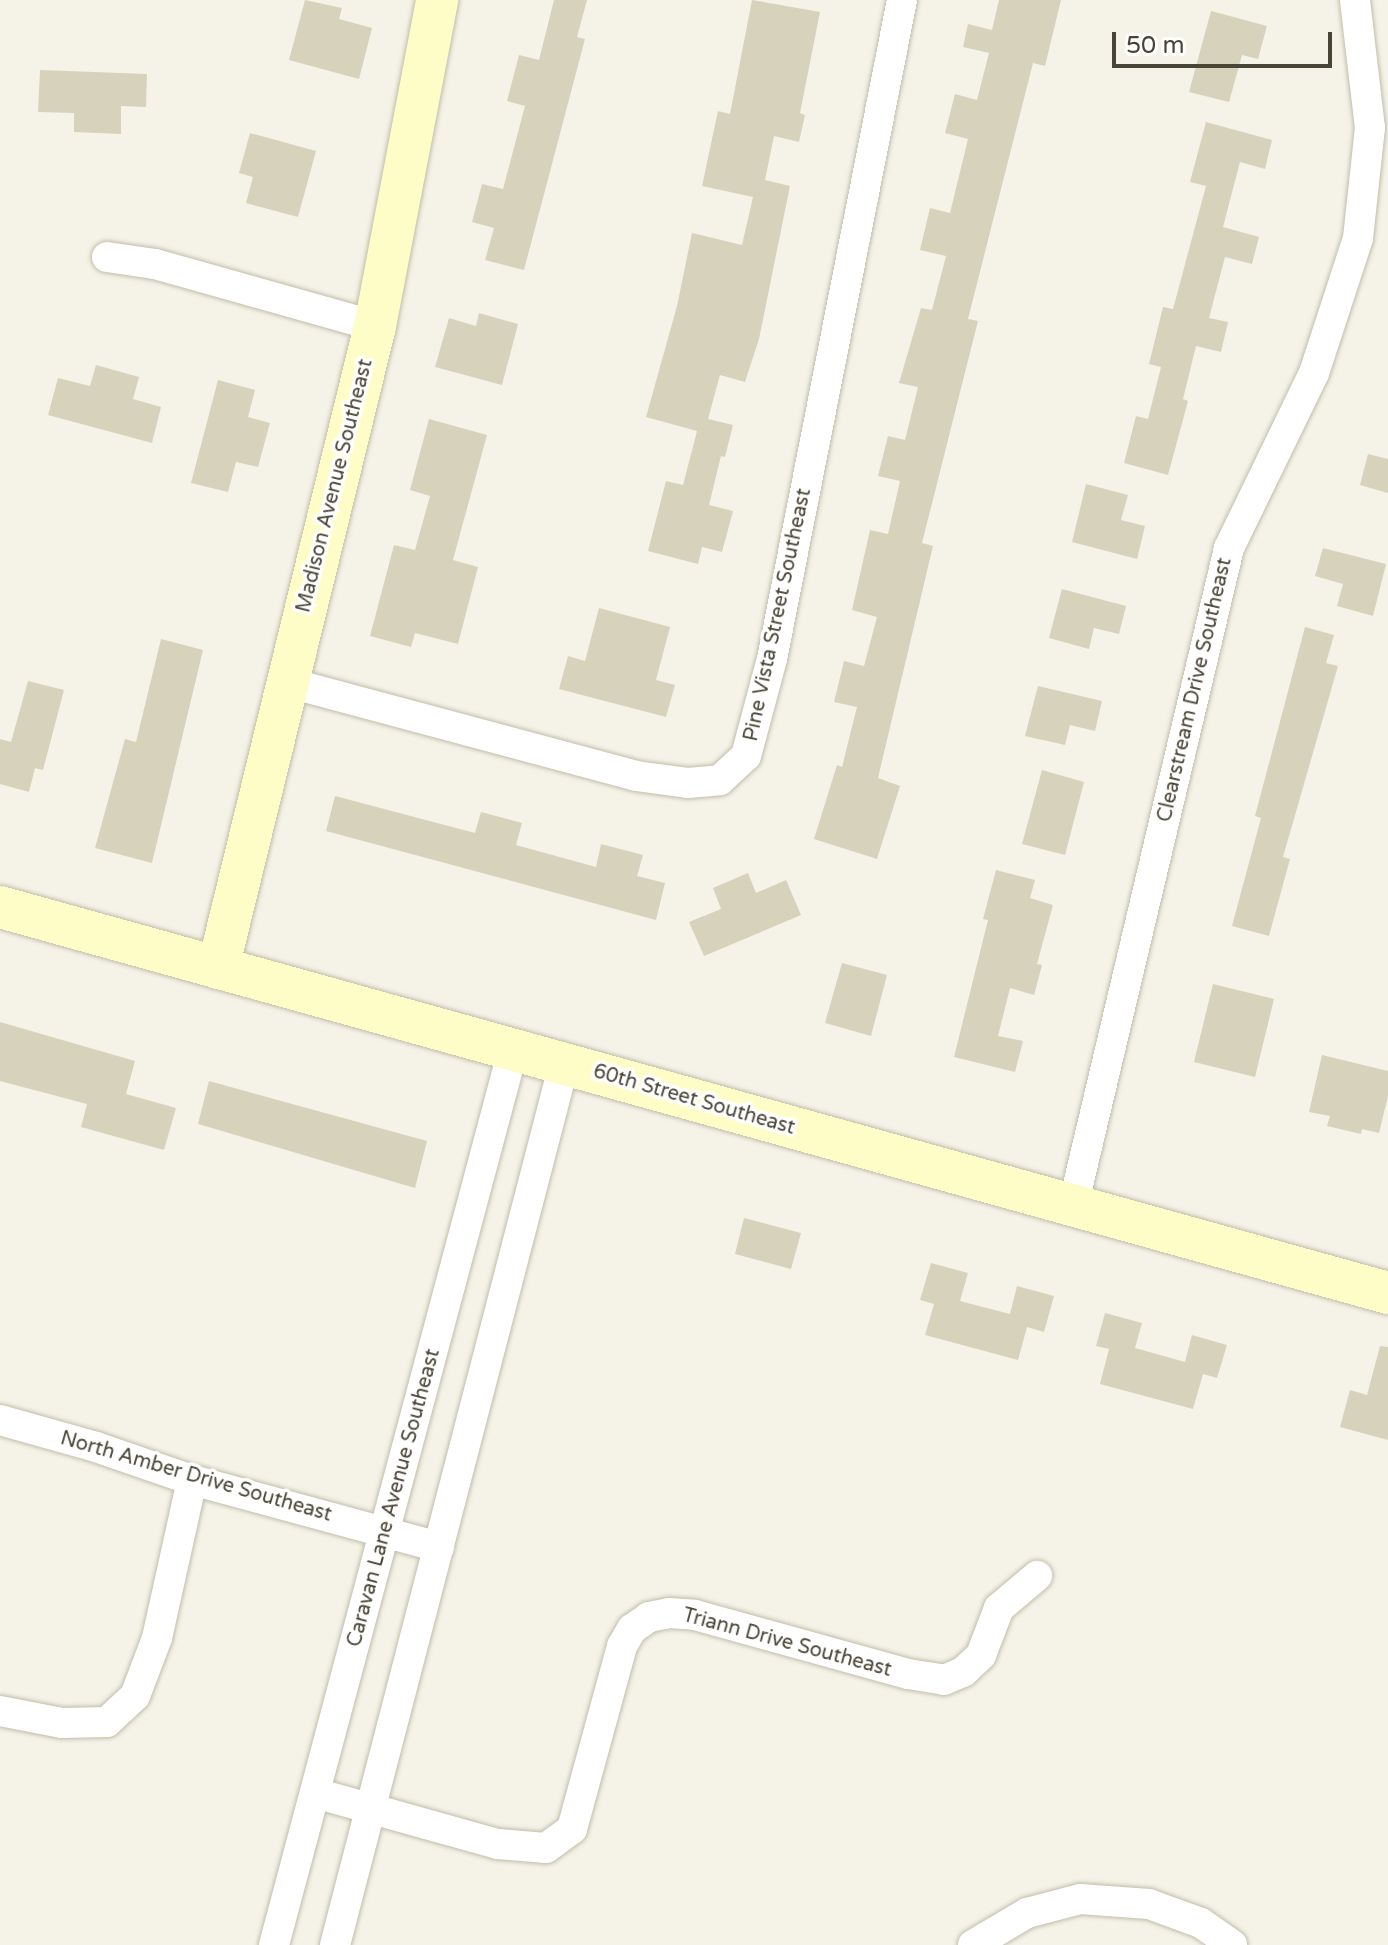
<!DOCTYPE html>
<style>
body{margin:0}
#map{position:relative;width:1388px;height:1945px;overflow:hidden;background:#f5f3e8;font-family:"Varela Round",sans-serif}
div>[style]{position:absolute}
.building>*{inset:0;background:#d7d2bc}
.roads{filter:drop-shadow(0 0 2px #c1beaa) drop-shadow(0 0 2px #c1beaa)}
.street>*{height:30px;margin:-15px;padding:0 15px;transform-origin:15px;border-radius:15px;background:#fff}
.secondary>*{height:42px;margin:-21px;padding:0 21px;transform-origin:21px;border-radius:21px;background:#fffdc7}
span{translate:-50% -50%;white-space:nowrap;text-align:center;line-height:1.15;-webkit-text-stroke:7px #fff;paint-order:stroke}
.street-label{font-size:20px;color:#494536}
.scale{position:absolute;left:1112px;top:32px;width:220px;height:36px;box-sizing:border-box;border:4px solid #494536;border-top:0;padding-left:10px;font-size:24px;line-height:28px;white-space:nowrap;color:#494536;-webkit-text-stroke:6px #fff;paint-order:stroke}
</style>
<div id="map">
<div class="building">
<div style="clip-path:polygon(305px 0,342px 8px,339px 19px,372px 28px,359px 79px,289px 60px)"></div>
<div style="clip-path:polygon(554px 0,587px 0,577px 37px,585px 39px,524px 270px,485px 260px,494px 228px,472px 222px,482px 184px,503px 189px,525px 106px,507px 101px,519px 55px,539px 60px)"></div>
<div style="clip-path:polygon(752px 0,820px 12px,800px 113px,805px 115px,799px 142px,774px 136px,765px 180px,790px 186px,759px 339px,745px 382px,720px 375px,708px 419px,733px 425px,725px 457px,721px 456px,709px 505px,733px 511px,722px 552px,702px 547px,698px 564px,648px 551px,666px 481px,683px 485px,697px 431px,646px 417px,677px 306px,692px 233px,742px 245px,753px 197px,702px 186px,718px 111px,730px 114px)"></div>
<div style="clip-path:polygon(999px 0,1061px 0,1045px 66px,1033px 63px,968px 319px,978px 321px,922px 543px,933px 546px,878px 778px,900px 786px,877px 859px,814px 839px,837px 765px,842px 767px,857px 707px,834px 702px,844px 661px,864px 666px,877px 617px,852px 610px,870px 530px,888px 534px,900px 481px,878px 476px,888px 436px,905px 440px,918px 387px,899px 383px,921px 308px,932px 310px,946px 256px,920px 250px,930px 208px,950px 213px,968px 139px,945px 133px,955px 94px,977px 100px,989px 53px,963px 47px,968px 24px,992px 30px)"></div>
<div style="clip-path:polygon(1211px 11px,1267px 26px,1258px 59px,1242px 55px,1229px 102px,1189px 92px)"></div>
<div style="clip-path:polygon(40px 70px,147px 74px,146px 107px,121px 106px,121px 134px,74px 132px,74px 113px,38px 112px)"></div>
<div style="clip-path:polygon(1206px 122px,1272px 140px,1265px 169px,1240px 162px,1223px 227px,1259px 237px,1252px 264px,1225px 257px,1209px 318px,1228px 322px,1221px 352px,1196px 346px,1183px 399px,1188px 401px,1168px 475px,1124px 463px,1136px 416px,1148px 419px,1161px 367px,1149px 364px,1163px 307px,1173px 309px,1206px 186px,1190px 182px)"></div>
<div style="clip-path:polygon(250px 133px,316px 151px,298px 217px,246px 203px,253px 177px,239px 173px)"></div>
<div style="clip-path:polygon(479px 313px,518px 324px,502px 385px,435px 367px,449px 318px,476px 326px)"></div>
<div style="clip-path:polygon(96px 365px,139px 377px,133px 399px,161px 407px,152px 443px,48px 415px,58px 378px,90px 386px)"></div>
<div style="clip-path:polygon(218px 380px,255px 390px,248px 417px,270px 423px,258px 467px,236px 462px,228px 492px,191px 483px)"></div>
<div style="clip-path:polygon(429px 419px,487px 435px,453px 560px,478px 567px,458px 644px,415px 633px,411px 647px,370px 636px,394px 545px,415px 550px,430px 496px,410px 490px)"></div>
<div style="clip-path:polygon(1368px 454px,1388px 459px,1388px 493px,1360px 485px)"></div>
<div style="clip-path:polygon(1086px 484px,1128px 495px,1121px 520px,1145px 526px,1137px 559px,1072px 542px)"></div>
<div style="clip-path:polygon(1323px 548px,1386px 564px,1373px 616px,1337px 606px,1343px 584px,1315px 576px)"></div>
<div style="clip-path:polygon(1062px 589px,1126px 606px,1119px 634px,1094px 628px,1089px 649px,1049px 638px)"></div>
<div style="clip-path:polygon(599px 608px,670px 627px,656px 680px,675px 685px,666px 717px,559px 689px,568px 656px,585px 661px)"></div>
<div style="clip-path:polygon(1305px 627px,1334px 635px,1326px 663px,1338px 666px,1283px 857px,1290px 859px,1269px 936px,1232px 926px,1261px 818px,1255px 816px)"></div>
<div style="clip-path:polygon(161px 639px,203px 650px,152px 863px,95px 848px,125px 739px,136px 742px)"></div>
<div style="clip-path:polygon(28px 681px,64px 690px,43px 770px,35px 768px,29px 792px,0 784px,0 739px,11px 742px)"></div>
<div style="clip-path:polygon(1038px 686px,1102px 701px,1095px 731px,1070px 725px,1065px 745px,1025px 736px)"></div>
<div style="clip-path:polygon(1042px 770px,1084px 782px,1065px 855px,1022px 844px)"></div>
<div style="clip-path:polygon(335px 796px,475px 833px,481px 812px,522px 823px,516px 845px,596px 867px,601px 844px,643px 855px,637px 876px,665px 883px,656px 920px,326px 831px)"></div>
<div style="clip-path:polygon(996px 870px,1035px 880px,1030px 898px,1053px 905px,1037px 964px,1042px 965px,1034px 995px,1010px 988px,998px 1036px,1023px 1041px,1015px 1072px,954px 1057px,988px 920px,983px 919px)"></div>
<div style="clip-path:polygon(748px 873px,756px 893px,786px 880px,801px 915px,704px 956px,689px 922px,721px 909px,713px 888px)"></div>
<div style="clip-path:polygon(842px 963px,887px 975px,871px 1036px,825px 1023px)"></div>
<div style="clip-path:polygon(1213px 984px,1274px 999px,1255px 1077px,1194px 1062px)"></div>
<div style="clip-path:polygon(0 1022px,135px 1061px,126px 1094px,176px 1108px,164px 1150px,81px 1127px,87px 1104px,0 1081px)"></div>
<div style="clip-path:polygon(1322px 1055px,1388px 1071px,1388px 1096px,1379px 1133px,1362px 1129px,1361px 1134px,1327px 1126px,1330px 1116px,1309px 1112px)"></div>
<div style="clip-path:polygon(209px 1081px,427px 1141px,415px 1188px,198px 1124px)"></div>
<div style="clip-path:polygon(744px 1218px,801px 1233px,791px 1269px,735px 1254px)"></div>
<div style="clip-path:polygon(931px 1263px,968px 1273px,960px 1301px,1010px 1314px,1017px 1286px,1054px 1296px,1044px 1332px,1027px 1327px,1018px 1360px,925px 1335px,934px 1304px,920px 1300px)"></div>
<div style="clip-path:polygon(1105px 1313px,1142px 1323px,1135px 1348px,1185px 1362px,1192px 1335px,1227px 1345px,1217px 1378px,1203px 1374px,1193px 1409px,1100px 1384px,1109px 1349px,1096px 1346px)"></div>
<div style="clip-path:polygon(1380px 1346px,1388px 1347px,1388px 1440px,1340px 1427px,1350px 1390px,1367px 1395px)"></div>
</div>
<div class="roads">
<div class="street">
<div style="left:107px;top:257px;width:49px;rotate:8.3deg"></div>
<div style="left:155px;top:264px;width:229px;rotate:15.7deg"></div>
<div style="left:286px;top:682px;width:362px;rotate:15deg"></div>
<div style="left:636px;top:776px;width:52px;rotate:7.7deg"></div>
<div style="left:688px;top:783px;width:32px;rotate:-5deg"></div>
<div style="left:720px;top:780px;width:35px;rotate:-43deg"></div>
<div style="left:746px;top:756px;width:100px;rotate:-75deg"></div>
<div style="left:772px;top:659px;width:672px;rotate:-78.84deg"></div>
<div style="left:1073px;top:1206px;width:676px;rotate:-76.66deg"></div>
<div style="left:1229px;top:548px;width:195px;rotate:-64.1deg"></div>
<div style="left:1314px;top:373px;width:142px;rotate:-71.9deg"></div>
<div style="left:1358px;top:238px;width:111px;rotate:-83.8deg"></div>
<div style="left:1370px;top:128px;width:129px;rotate:-96.7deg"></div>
<div style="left:0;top:1420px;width:100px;rotate:15.7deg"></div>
<div style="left:96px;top:1447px;width:102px;rotate:19deg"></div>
<div style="left:192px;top:1480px;width:256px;rotate:15.2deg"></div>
<div style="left:0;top:1711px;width:63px;rotate:11deg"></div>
<div style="left:62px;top:1723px;width:45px;rotate:-1.3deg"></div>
<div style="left:107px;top:1722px;width:38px;rotate:-43deg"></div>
<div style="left:135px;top:1696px;width:62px;rotate:-69.2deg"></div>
<div style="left:157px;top:1638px;width:162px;rotate:-77.5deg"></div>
<div style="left:315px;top:1793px;width:190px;rotate:15.6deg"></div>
<div style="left:498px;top:1844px;width:48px;rotate:4.8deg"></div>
<div style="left:546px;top:1848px;width:32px;rotate:-36deg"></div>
<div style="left:572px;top:1829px;width:190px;rotate:-74.7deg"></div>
<div style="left:622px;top:1646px;width:20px;rotate:-60deg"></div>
<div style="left:632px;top:1629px;width:21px;rotate:-35deg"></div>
<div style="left:649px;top:1617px;width:20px;rotate:-11deg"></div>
<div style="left:669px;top:1613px;width:26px;rotate:4deg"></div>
<div style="left:695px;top:1615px;width:221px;rotate:15.5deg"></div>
<div style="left:908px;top:1674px;width:36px;rotate:9deg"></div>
<div style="left:944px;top:1680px;width:21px;rotate:-23deg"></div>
<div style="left:963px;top:1672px;width:25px;rotate:-43deg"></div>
<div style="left:981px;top:1655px;width:50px;rotate:-69deg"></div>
<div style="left:999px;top:1608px;width:50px;rotate:-40.1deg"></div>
<div style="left:274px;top:1945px;width:926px;rotate:-75.05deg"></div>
<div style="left:335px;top:1945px;width:910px;rotate:-75.43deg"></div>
<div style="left:973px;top:1945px;width:63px;rotate:-30.7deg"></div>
<div style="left:1027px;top:1913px;width:55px;rotate:-14.8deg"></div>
<div style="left:1080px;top:1899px;width:69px;rotate:4.1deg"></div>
<div style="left:1149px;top:1904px;width:55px;rotate:20.1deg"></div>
<div style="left:1201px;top:1923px;width:38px;rotate:35deg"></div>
</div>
<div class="secondary">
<div style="left:0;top:907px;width:1441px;rotate:15.54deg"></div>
<div style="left:218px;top:968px;width:661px;rotate:-76.26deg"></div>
<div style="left:375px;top:326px;width:332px;rotate:-79.2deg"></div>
</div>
</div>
<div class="street-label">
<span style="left:335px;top:486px;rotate:-76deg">Madison Avenue Southeast</span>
<span style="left:778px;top:615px;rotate:-78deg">Pine Vista Street Southeast</span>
<span style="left:1195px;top:690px;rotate:-77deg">Clearstream Drive Southeast</span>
<span style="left:694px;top:1100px;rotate:16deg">60th Street Southeast</span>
<span style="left:196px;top:1477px;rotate:16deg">North Amber Drive Southeast</span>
<span style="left:394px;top:1498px;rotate:-75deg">Caravan Lane Avenue Southeast</span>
<span style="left:787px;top:1643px;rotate:15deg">Triann Drive Southeast</span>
</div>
<div class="scale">50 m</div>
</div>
